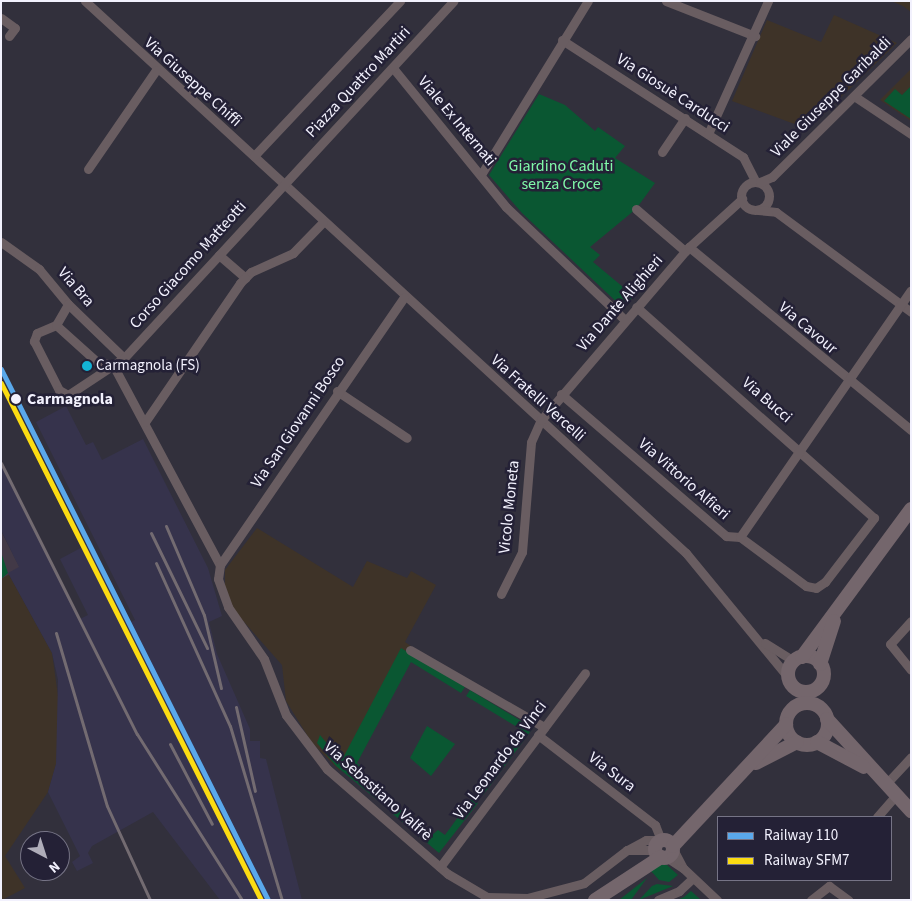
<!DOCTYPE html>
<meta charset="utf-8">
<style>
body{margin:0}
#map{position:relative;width:912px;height:901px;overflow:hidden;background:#32303c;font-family:"Source Sans 3",sans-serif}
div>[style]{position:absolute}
.commercial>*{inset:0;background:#3e3328}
.industrial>*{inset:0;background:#423947}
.built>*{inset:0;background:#36334c}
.green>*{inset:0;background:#0a5732}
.street>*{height:9px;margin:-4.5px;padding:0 4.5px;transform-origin:4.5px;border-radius:4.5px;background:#695d61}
.street>.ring{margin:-4.5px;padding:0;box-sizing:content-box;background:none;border:9px solid #695d61;border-radius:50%}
.primary>*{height:14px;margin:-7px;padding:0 7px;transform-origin:7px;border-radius:7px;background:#74666c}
.primary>.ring{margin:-7px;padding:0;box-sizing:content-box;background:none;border:14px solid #74666c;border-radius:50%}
.rail>*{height:3px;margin:-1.5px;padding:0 1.5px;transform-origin:1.5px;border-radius:1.5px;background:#736b71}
.rail-1>*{height:5px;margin:-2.5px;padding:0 2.5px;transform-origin:2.5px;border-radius:2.5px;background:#5aa8eb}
.rail-2>*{height:5px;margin:-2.5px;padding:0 2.5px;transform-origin:2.5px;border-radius:2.5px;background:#fcdc12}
.dots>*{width:14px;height:14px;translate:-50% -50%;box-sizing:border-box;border:2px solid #242136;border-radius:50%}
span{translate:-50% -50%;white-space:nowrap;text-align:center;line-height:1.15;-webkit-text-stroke:5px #242136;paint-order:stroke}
.bus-label{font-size:15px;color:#f2f1fd}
.left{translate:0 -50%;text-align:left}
.street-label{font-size:16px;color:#f2f1fd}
.park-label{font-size:16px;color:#80f9a9}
.stop-label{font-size:16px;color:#f2f1fd;font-weight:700}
.frame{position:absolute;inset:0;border:2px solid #f2f1fd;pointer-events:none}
.legend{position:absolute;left:717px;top:816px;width:175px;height:65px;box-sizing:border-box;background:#242136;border:1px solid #767486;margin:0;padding:6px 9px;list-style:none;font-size:15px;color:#f2f1fd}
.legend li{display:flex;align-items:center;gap:10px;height:25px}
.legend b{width:25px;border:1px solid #767486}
.north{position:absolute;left:20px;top:831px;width:50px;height:50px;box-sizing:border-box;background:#242136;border:1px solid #767486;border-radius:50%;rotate:140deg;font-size:14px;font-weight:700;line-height:20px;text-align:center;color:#f2f1fd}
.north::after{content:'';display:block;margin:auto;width:18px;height:22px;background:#afadb9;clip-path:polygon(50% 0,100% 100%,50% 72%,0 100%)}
</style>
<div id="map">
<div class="commercial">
<div style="clip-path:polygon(891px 1px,911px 1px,911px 12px,903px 6px)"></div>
<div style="clip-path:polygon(834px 15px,897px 43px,808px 129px,732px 101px,767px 20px,821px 42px)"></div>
<div style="clip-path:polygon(911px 69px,911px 121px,880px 100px)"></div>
<div style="clip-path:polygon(257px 528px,353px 587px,367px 561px,407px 578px,411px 571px,436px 585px,405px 642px,411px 646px,340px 771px,312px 743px,286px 701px,282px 665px,230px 606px,225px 593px,225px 570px)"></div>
<div style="clip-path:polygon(8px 573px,52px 653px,60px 710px,56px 764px,48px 792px,5px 856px,25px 888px,2px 900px,1px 579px)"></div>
</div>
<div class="industrial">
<div style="clip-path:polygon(1px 531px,20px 568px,1px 579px)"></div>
</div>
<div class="built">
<div style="clip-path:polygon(66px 406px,86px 445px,93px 442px,102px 460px,143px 439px,208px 568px,222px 616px,209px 622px,217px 654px,250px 729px,250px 741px,260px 741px,260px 758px,266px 759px,302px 900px,220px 900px,153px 812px,92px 846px,88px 853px,93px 863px,77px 871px,72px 862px,80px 856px,48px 792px,56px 764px,58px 680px,52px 653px,8px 573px,19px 567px,1px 530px,1px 460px,80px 619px,88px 615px,60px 559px,90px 543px,128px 623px,135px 620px,36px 422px)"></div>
</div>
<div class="green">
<div style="clip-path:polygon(911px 86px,910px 102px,911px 119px,884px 101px,895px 89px,902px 95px)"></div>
<div style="clip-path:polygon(539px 94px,565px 105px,595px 131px,598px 127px,625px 146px,615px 158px,655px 183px,636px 209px,590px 247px,600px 255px,593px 262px,623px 287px,629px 284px,639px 290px,623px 308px,522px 213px,489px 175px)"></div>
<div style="clip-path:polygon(1px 552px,8px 573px,1px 579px)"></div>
<div style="clip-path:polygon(401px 648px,465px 687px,461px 693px,411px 662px,357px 763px,363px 768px,359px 774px,392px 802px,387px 808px,336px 766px,317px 743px,320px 735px,338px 757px,344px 756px)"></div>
<div style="clip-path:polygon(470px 690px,533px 728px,483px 795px,478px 791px,522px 730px,466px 696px)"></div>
<div style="clip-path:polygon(427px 726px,455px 744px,431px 776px,410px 758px)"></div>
<div style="clip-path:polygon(472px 798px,478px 803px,439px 853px,393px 814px,399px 808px,431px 836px,438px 830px,445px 835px)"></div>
<div style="clip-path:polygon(661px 864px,667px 865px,678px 875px,669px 882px,659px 880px,651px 871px)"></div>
<div style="clip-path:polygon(647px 878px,631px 900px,619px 900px)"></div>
<div style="clip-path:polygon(657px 884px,673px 886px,639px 900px,652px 886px)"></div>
<div style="clip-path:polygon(691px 891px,701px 900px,677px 900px,684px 897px)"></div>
</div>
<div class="street">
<div style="left:85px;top:1px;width:816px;rotate:42.57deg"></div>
<div style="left:686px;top:553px;width:161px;rotate:50.6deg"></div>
<div style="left:666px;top:1px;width:96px;rotate:21.5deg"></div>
<div style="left:1px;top:18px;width:17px;rotate:36deg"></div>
<div style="left:15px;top:28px;width:10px;rotate:127deg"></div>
<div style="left:562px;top:40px;width:216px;rotate:32.9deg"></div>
<div style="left:743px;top:157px;width:27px;rotate:63deg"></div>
<div style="left:393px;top:68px;width:179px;rotate:50.9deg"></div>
<div style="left:506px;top:207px;width:164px;rotate:43.5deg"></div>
<div style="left:854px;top:96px;width:69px;rotate:33.7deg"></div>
<div style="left:708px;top:134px;width:146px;rotate:-65.7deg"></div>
<div style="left:662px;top:152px;width:41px;rotate:-55.9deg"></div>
<div style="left:254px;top:156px;width:213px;rotate:-46.7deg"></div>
<div style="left:88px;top:169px;width:120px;rotate:-55.5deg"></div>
<div style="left:482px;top:173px;width:202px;rotate:-58.4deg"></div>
<div class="ring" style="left:741px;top:182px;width:19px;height:19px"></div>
<div style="left:760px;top:182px;width:13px;rotate:-23deg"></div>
<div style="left:772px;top:177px;width:196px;rotate:-44.8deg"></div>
<div style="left:636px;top:209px;width:65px;rotate:40.6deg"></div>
<div style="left:758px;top:210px;width:18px;rotate:6deg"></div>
<div style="left:776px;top:212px;width:168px;rotate:36.5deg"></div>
<div style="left:1px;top:242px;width:47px;rotate:35.4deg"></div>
<div style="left:39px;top:269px;width:45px;rotate:50.4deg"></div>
<div style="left:68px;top:304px;width:78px;rotate:44deg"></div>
<div style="left:689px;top:247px;width:288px;rotate:39.5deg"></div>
<div style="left:219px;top:255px;width:35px;rotate:41deg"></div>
<div style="left:56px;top:325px;width:21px;rotate:157deg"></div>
<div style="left:37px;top:333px;width:9px;rotate:111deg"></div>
<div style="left:34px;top:341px;width:55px;rotate:63deg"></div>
<div style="left:59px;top:390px;width:10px;rotate:29deg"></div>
<div style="left:68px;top:395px;width:67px;rotate:-33.5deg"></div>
<div style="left:124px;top:358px;width:486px;rotate:-47.3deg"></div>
<div style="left:56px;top:325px;width:54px;rotate:42deg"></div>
<div style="left:96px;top:361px;width:17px;rotate:13deg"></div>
<div style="left:56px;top:325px;width:24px;rotate:-60deg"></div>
<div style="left:113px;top:365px;width:227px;rotate:61.9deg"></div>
<div style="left:220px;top:565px;width:14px;rotate:98deg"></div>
<div style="left:218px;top:579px;width:30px;rotate:70deg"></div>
<div style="left:228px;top:607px;width:63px;rotate:55.3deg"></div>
<div style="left:264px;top:659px;width:60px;rotate:68.6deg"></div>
<div style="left:286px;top:715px;width:68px;rotate:52.8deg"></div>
<div style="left:327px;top:769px;width:160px;rotate:41deg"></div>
<div style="left:448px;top:874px;width:45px;rotate:30.5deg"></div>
<div style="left:487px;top:897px;width:40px;rotate:1.4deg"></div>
<div style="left:527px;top:898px;width:59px;rotate:-14.7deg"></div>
<div style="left:584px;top:883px;width:54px;rotate:-37.5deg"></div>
<div style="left:337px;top:391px;width:84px;rotate:33.9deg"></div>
<div style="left:561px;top:394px;width:218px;rotate:40.7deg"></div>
<div style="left:726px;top:536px;width:14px;rotate:4deg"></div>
<div style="left:740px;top:537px;width:82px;rotate:36.6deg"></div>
<div style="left:806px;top:586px;width:10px;rotate:11deg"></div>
<div style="left:816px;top:588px;width:11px;rotate:-34deg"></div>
<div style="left:825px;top:582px;width:81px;rotate:-52.6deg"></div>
<div style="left:874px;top:518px;width:318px;rotate:-138.4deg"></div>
<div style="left:145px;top:422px;width:168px;rotate:-55.6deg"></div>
<div style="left:240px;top:283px;width:16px;rotate:-45deg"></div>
<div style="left:251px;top:272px;width:46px;rotate:-24.3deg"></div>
<div style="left:293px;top:253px;width:43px;rotate:-45.9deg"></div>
<div style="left:740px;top:537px;width:300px;rotate:-55.3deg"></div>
<div style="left:220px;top:565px;width:325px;rotate:-55.5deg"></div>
<div style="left:501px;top:594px;width:47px;rotate:-63.4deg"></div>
<div style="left:522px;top:552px;width:110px;rotate:-85.3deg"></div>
<div style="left:531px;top:442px;width:24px;rotate:-66deg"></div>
<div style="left:541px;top:420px;width:228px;rotate:-49.5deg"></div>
<div style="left:689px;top:247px;width:72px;rotate:-42.2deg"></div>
<div style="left:911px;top:621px;width:31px;rotate:132deg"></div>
<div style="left:890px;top:644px;width:33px;rotate:51deg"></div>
<div style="left:765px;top:643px;width:34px;rotate:32deg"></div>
<div style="left:410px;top:650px;width:155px;rotate:29.9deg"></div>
<div style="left:538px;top:735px;width:148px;rotate:37.6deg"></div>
<div style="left:655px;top:825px;width:16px;rotate:68deg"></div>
<div style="left:661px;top:840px;width:15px;rotate:180deg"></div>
<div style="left:646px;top:840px;width:21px;rotate:152deg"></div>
<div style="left:627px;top:850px;width:28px"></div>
<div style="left:886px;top:784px;width:37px;rotate:-47deg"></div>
<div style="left:877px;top:817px;width:29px;rotate:-49deg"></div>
<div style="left:666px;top:857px;width:20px;rotate:33deg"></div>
<div style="left:683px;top:868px;width:21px;rotate:-118deg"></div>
<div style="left:440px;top:867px;width:242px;rotate:-53.2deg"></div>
<div style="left:683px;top:868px;width:47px;rotate:43.3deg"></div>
<div style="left:658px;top:900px;width:23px;rotate:-23deg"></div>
<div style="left:679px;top:891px;width:19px;rotate:-43deg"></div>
<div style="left:811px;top:900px;width:23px;rotate:-38deg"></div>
<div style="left:829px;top:886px;width:24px;rotate:36deg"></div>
</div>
<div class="primary">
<div class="ring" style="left:788px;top:656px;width:22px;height:22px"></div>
<div style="left:802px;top:657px;width:184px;rotate:-53.6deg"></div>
<div style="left:820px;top:664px;width:45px;rotate:-72deg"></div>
<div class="ring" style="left:786px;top:703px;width:28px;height:28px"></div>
<div style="left:827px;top:719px;width:125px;rotate:47.6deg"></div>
<div style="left:817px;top:742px;width:53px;rotate:28deg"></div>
<div style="left:756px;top:763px;width:46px;rotate:-27.1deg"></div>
<div class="ring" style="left:655px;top:840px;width:4px;height:4px"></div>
<div style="left:673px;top:846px;width:166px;rotate:-47deg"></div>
<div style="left:595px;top:900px;width:79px;rotate:-33.1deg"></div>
</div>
<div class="rail">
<div style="left:1px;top:463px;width:303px;rotate:63.4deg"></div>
<div style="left:137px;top:734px;width:196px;rotate:57.7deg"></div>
<div style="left:166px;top:526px;width:97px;rotate:66.9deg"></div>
<div style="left:204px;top:615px;width:75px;rotate:76.9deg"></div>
<div style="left:151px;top:533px;width:128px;rotate:64deg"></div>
<div style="left:156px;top:563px;width:179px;rotate:65.6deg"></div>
<div style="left:230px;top:726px;width:182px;rotate:73.4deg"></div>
<div style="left:56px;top:633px;width:180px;rotate:73.6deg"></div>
<div style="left:107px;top:806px;width:103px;rotate:65.4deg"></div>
<div style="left:236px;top:707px;width:86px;rotate:77.3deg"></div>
<div style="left:170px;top:744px;width:90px;rotate:62.3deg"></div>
</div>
<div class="rail-1">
<div style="left:1px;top:369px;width:594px;rotate:63.31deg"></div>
</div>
<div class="rail-2">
<div style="left:1px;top:383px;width:579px;rotate:63.3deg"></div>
</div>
<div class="dots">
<div style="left:87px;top:366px;background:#13b2d5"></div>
<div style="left:16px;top:399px;background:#f2f1fd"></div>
</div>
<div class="bus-label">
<span class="left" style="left:96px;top:366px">Carmagnola (FS)</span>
</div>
<div class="street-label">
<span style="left:193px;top:82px;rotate:42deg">Via Giuseppe Chiffi</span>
<span style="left:358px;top:82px;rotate:-47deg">Piazza Quattro Martiri</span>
<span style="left:673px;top:93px;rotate:33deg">Via Giosuè Carducci</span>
<span style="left:831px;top:97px;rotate:-45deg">Viale Giuseppe Garibaldi</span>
<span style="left:457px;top:121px;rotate:50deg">Viale Ex Internati</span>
<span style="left:188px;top:265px;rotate:-48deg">Corso Giacomo Matteotti</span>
<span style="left:76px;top:287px;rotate:49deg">Via Bra</span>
<span style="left:620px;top:303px;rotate:-49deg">Via Dante Alighieri</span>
<span style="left:808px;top:328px;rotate:40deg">Via Cavour</span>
<span style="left:538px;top:398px;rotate:42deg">Via Fratelli Vercelli</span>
<span style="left:767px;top:400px;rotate:41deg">Via Bucci</span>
<span style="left:298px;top:422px;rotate:-56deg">Via San Giovanni Bosco</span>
<span style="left:684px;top:479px;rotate:41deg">Via Vittorio Alfieri</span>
<span style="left:509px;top:507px;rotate:-84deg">Vicolo Moneta</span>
<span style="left:500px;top:760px;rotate:-53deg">Via Leonardo da Vinci</span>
<span style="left:612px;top:772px;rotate:37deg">Via Sura</span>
<span style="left:378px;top:791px;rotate:42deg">Via Sebastiano Valfrè</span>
</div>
<div class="park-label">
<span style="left:561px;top:175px">Giardino Caduti<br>senza Croce</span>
</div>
<div class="stop-label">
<span class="left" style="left:27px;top:399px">Carmagnola</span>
</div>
<div class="frame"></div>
<ul class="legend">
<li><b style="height:6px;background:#5aa8eb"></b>Railway 110</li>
<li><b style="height:6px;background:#fcdc12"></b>Railway SFM7</li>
</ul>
<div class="north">N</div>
</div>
